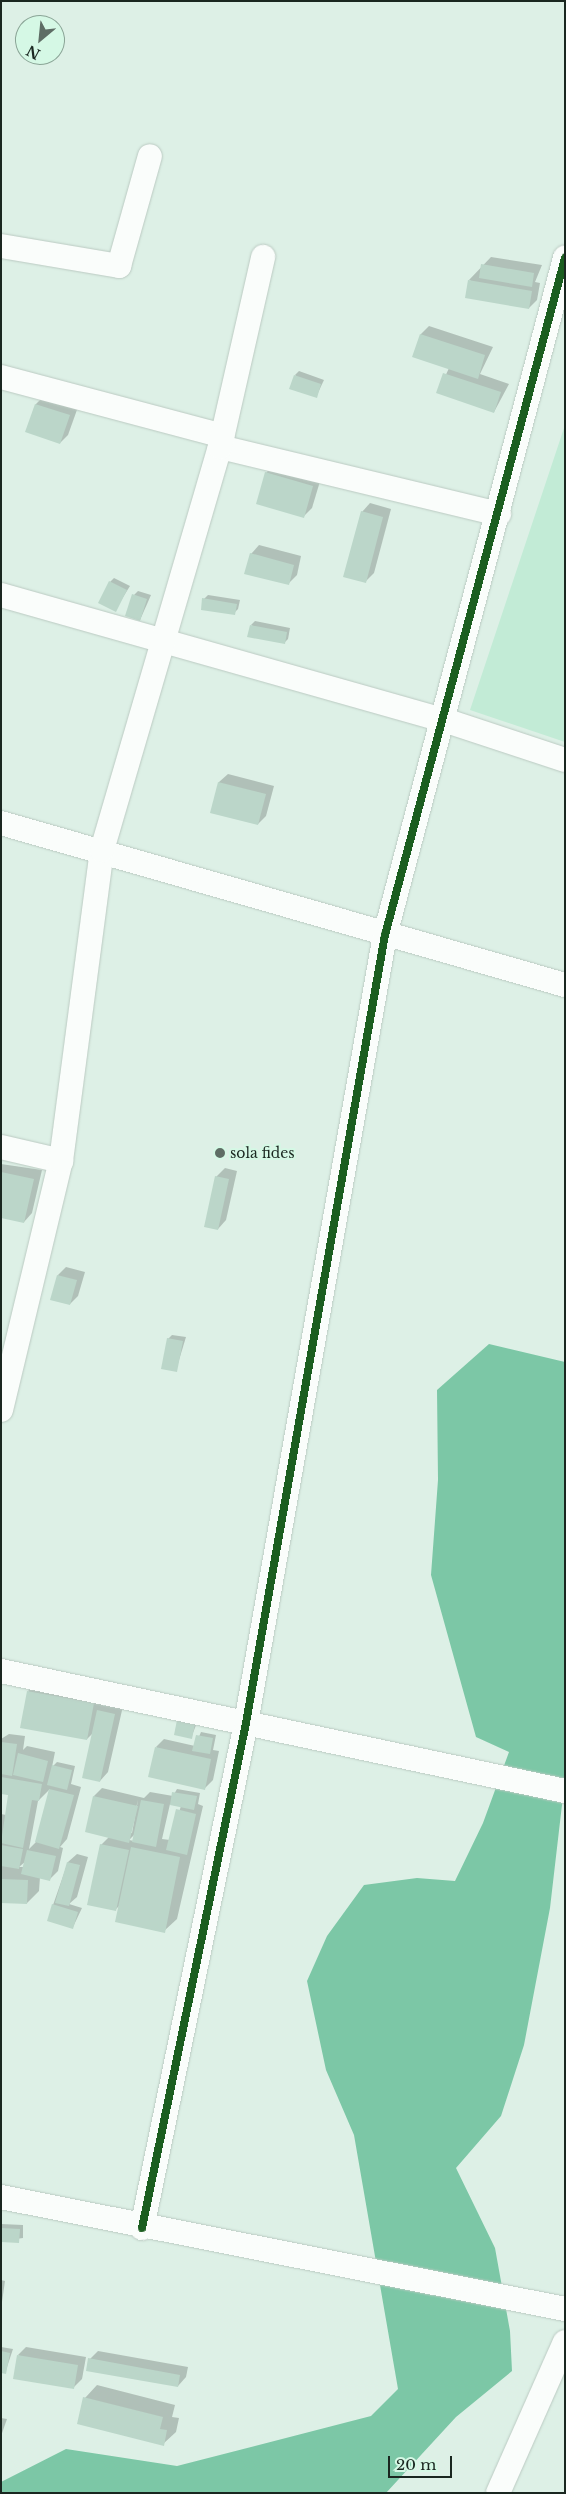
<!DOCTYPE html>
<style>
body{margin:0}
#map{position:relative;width:566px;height:2494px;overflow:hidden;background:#ddf0e6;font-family:"Libre Baskerville",serif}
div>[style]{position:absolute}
.green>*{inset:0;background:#c2ebd6}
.water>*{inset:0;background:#7cc7a6}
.shadow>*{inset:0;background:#0003}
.building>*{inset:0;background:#bbd6c9}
.roads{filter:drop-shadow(0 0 1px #bbcac2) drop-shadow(0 0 1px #bbcac2)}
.minor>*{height:24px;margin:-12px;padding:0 12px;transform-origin:12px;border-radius:12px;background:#fafdfb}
.cycleway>*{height:8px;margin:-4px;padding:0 4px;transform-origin:4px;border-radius:4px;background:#1b5e20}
.dots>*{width:14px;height:14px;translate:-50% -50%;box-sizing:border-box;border:2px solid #d5f8e5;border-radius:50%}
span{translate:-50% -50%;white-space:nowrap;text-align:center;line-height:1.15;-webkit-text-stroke:4px #d5f8e5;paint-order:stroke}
.poi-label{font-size:14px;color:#1a2720}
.left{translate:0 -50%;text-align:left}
.frame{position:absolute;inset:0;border:2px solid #1a2720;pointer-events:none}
.north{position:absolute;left:15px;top:15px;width:50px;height:50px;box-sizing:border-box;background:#d5f8e5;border:1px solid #8aa496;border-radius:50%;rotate:208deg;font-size:14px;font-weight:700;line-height:20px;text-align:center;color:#1a2720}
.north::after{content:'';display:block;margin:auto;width:18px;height:22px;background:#5e6d65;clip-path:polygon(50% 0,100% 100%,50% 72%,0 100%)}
.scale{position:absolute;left:388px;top:2456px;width:64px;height:22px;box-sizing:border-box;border:2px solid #1a2720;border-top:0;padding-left:6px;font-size:15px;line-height:18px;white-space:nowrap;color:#1a2720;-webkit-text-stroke:4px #d5f8e5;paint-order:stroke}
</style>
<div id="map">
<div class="green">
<div style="clip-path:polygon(565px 425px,565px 742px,470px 710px)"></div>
</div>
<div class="water">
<div style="clip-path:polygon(489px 1344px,565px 1362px,565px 1779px,550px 1908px,524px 2045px,501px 2116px,456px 2168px,495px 2248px,510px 2331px,512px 2371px,456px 2417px,386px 2493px,1px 2493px,1px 2482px,66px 2449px,177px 2466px,371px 2416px,398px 2389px,354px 2135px,326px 2070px,307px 1981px,327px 1936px,364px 1885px,417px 1878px,455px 1881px,483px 1823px,509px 1752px,476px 1737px,431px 1575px,438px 1480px,437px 1390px)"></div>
</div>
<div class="shadow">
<div style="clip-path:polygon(491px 257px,542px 265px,535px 282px,540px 283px,537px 300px,529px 308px,469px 280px)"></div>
<div style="clip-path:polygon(429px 326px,493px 347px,480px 374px,509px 384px,494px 412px,438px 392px,449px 368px,414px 356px,421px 334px)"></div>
<div style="clip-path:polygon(299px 371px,324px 380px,316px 397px,295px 375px)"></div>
<div style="clip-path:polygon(44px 396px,78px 407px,68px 435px,60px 443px,27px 431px,36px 404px)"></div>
<div style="clip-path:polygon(274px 464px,321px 478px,312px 508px,303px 517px,266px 473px)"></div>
<div style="clip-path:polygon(370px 503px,391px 509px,374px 573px,365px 582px,362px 512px)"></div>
<div style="clip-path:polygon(259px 545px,301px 556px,297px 575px,288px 584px,251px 554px)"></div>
<div style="clip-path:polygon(114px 578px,130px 586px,115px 610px,110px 582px)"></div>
<div style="clip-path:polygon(138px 591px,151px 595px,140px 620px,134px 595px)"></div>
<div style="clip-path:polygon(208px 595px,240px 600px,238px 609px,234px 613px,204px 599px)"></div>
<div style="clip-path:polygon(255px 621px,290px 628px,288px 639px,284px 643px,251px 625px)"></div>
<div style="clip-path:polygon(228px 774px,274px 786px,266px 816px,258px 824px,211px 812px,219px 782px)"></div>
<div style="clip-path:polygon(1px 1164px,42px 1170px,32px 1213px,24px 1222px,1px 1216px)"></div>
<div style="clip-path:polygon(225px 1168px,237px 1171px,226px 1220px,218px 1229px,216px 1177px)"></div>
<div style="clip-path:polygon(66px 1267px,85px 1272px,78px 1296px,70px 1304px,58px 1275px)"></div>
<div style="clip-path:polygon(172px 1335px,186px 1337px,176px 1370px,168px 1339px)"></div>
<div style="clip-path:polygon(40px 1679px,105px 1691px,103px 1706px,123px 1706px,108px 1772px,100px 1781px,93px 1733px,87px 1739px,28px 1691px)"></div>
<div style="clip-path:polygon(182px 1717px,198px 1720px,191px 1738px)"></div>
<div style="clip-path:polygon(201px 1732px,216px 1735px,213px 1750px,219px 1751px,213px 1780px,204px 1789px,156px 1747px,164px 1739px,195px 1746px)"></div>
<div style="clip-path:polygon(evenodd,9px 1734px,25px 1736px,23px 1750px,27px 1746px,55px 1752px,52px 1767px,57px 1762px,75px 1766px,71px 1784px,81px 1787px,67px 1839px,60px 1847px,63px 1848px,58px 1871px,50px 1879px,40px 1877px,39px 1891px,27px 1903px,1px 1902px,1px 1814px,6px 1815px,10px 1795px,1px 1793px,1px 1739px,9px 1734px,50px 1789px,36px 1842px,29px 1849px,38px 1801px,50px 1789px,9px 1734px,26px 1861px,24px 1867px,19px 1867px,26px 1861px)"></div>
<div style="clip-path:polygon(evenodd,102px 1788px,144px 1798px,150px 1792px,173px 1796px,177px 1789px,200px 1793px,198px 1804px,203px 1806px,177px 1919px,164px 1931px,120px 1905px,115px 1910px,101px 1845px,109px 1837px,94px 1796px,102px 1788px,138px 1800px,132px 1833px,130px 1833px,138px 1800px,102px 1788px,170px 1804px,181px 1806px,170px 1840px,162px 1839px,170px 1804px,102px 1788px,135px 1834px,134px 1841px,129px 1840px,135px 1834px)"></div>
<div style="clip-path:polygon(77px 1854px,88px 1857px,77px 1897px,69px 1904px,82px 1908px,73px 1927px,53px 1905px,68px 1862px)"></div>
<div style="clip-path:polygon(1px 2224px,23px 2225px,23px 2238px,1px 2241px)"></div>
<div style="clip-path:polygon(1px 2280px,5px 2281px,1px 2309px)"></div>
<div style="clip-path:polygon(1px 2347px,13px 2349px,5px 2373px,1px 2372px)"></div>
<div style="clip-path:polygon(26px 2347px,86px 2357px,82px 2379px,73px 2388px,18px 2355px)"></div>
<div style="clip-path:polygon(98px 2351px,188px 2367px,186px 2377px,178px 2386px,90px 2359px)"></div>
<div style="clip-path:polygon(97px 2385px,175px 2405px,172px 2417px,179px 2418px,176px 2432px,163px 2444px,85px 2398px)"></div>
<div style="clip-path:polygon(1px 2418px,7px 2419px,1px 2436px)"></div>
</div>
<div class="building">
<div style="clip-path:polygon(481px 264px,534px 273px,532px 287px,479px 278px)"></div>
<div style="clip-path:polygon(468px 280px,532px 291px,529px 309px,465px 298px)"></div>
<div style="clip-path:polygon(420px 334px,485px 355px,478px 379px,412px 357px)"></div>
<div style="clip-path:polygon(443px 373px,501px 392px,494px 413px,436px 393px)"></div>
<div style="clip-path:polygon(294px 375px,321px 384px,317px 398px,289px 389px)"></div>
<div style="clip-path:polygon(35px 404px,70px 415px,60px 444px,25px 432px)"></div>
<div style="clip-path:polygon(265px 472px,313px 486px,304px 518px,256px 504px)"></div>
<div style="clip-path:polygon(361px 511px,383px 517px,366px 583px,343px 577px)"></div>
<div style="clip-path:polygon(250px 553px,294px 565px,289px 585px,244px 574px)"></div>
<div style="clip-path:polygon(109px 581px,127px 590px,116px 612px,98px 603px)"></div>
<div style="clip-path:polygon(132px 594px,147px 599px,140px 621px,125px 616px)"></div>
<div style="clip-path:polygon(202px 598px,237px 604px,235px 615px,201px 610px)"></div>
<div style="clip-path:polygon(250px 625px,287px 632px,285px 644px,247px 637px)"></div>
<div style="clip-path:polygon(218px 782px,266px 794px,258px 825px,210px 813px)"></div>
<div style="clip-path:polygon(1px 1172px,34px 1179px,24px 1223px,1px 1218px)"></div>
<div style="clip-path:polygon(215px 1176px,229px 1179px,218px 1230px,204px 1227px)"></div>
<div style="clip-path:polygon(57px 1275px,77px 1280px,70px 1305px,50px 1300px)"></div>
<div style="clip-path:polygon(167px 1338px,183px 1341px,177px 1372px,161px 1369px)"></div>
<div style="clip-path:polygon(27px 1691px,94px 1703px,87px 1740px,20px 1728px)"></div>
<div style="clip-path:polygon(97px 1710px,115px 1714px,100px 1782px,82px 1778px)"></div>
<div style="clip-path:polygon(177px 1720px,195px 1724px,192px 1739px,174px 1735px)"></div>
<div style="clip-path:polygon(196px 1735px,213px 1738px,210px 1754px,192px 1751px)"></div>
<div style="clip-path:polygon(1px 1742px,17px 1744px,12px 1776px,1px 1774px)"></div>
<div style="clip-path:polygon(155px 1747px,211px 1759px,205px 1790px,148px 1777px)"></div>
<div style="clip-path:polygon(18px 1753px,48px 1761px,43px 1782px,13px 1775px)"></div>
<div style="clip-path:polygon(52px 1765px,72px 1770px,67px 1790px,47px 1785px)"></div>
<div style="clip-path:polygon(1px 1777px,42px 1784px,39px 1801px,32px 1800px,23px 1848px,1px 1843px,8px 1795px,1px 1794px)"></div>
<div style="clip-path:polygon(49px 1789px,74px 1795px,59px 1849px,35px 1842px)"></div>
<div style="clip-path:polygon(172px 1792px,197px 1796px,194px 1810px,170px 1805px)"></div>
<div style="clip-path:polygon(93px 1796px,138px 1806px,129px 1843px,85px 1832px)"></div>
<div style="clip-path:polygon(141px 1800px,164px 1804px,156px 1847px,132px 1842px)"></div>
<div style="clip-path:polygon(176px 1809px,196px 1814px,187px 1855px,166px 1850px)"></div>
<div style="clip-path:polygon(100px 1844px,129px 1850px,116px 1911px,87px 1905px)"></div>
<div style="clip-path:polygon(1px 1845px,23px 1849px,19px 1869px,1px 1866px)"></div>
<div style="clip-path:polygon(131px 1847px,180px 1857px,165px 1933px,115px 1922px)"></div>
<div style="clip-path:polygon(27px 1850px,56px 1856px,50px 1881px,21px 1874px)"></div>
<div style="clip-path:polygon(67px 1862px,80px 1865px,69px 1906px,55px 1903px)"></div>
<div style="clip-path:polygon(1px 1879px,28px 1880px,27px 1904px,1px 1903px)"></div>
<div style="clip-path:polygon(52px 1904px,78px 1912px,73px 1929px,47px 1921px)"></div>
<div style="clip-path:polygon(1px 2228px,20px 2229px,19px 2243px,1px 2242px)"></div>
<div style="clip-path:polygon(1px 2351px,10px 2353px,6px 2374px,1px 2373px)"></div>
<div style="clip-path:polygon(17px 2355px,78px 2365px,74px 2389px,13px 2379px)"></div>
<div style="clip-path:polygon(88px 2358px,180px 2375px,178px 2387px,86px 2371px)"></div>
<div style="clip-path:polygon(83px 2397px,163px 2417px,160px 2429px,167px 2430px,164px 2446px,77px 2424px)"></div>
</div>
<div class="roads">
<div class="minor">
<div style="left:1px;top:246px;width:120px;rotate:9.6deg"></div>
<div style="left:119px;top:266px;width:114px;rotate:-74.3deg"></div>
<div style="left:1px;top:377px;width:229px;rotate:14.9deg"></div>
<div style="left:220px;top:447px;width:287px;rotate:13.5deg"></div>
<div style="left:1px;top:595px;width:460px;rotate:15.8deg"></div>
<div style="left:444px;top:720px;width:127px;rotate:18.3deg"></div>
<div style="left:1px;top:823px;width:587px;rotate:16.03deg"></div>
<div style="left:1px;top:1147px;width:62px;rotate:13.1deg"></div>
<div style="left:1px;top:1410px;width:256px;rotate:-76.5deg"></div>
<div style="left:61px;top:1161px;width:314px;rotate:-82.5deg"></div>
<div style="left:102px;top:850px;width:420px;rotate:-73.7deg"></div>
<div style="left:220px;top:447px;width:195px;rotate:-77.2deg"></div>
<div style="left:1px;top:1671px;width:577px;rotate:12.01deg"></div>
<div style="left:1px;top:2197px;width:575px;rotate:11.23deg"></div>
<div style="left:142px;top:2228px;width:516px;rotate:-78.36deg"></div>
<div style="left:246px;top:1723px;width:800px;rotate:-80deg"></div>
<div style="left:385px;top:935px;width:701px;rotate:-75.11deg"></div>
<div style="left:498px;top:2493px;width:165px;rotate:-66.1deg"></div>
</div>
</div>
<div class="cycleway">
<div style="left:142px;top:2228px;width:516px;rotate:-78.36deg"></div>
<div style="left:246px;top:1723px;width:800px;rotate:-80deg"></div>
<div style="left:385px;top:935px;width:701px;rotate:-75.11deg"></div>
</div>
<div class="dots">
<div style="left:220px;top:1153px;background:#5e6d65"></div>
</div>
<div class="poi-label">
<span class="left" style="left:230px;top:1153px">sola fides</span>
</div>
<div class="frame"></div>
<div class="north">N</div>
<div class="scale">20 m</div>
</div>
